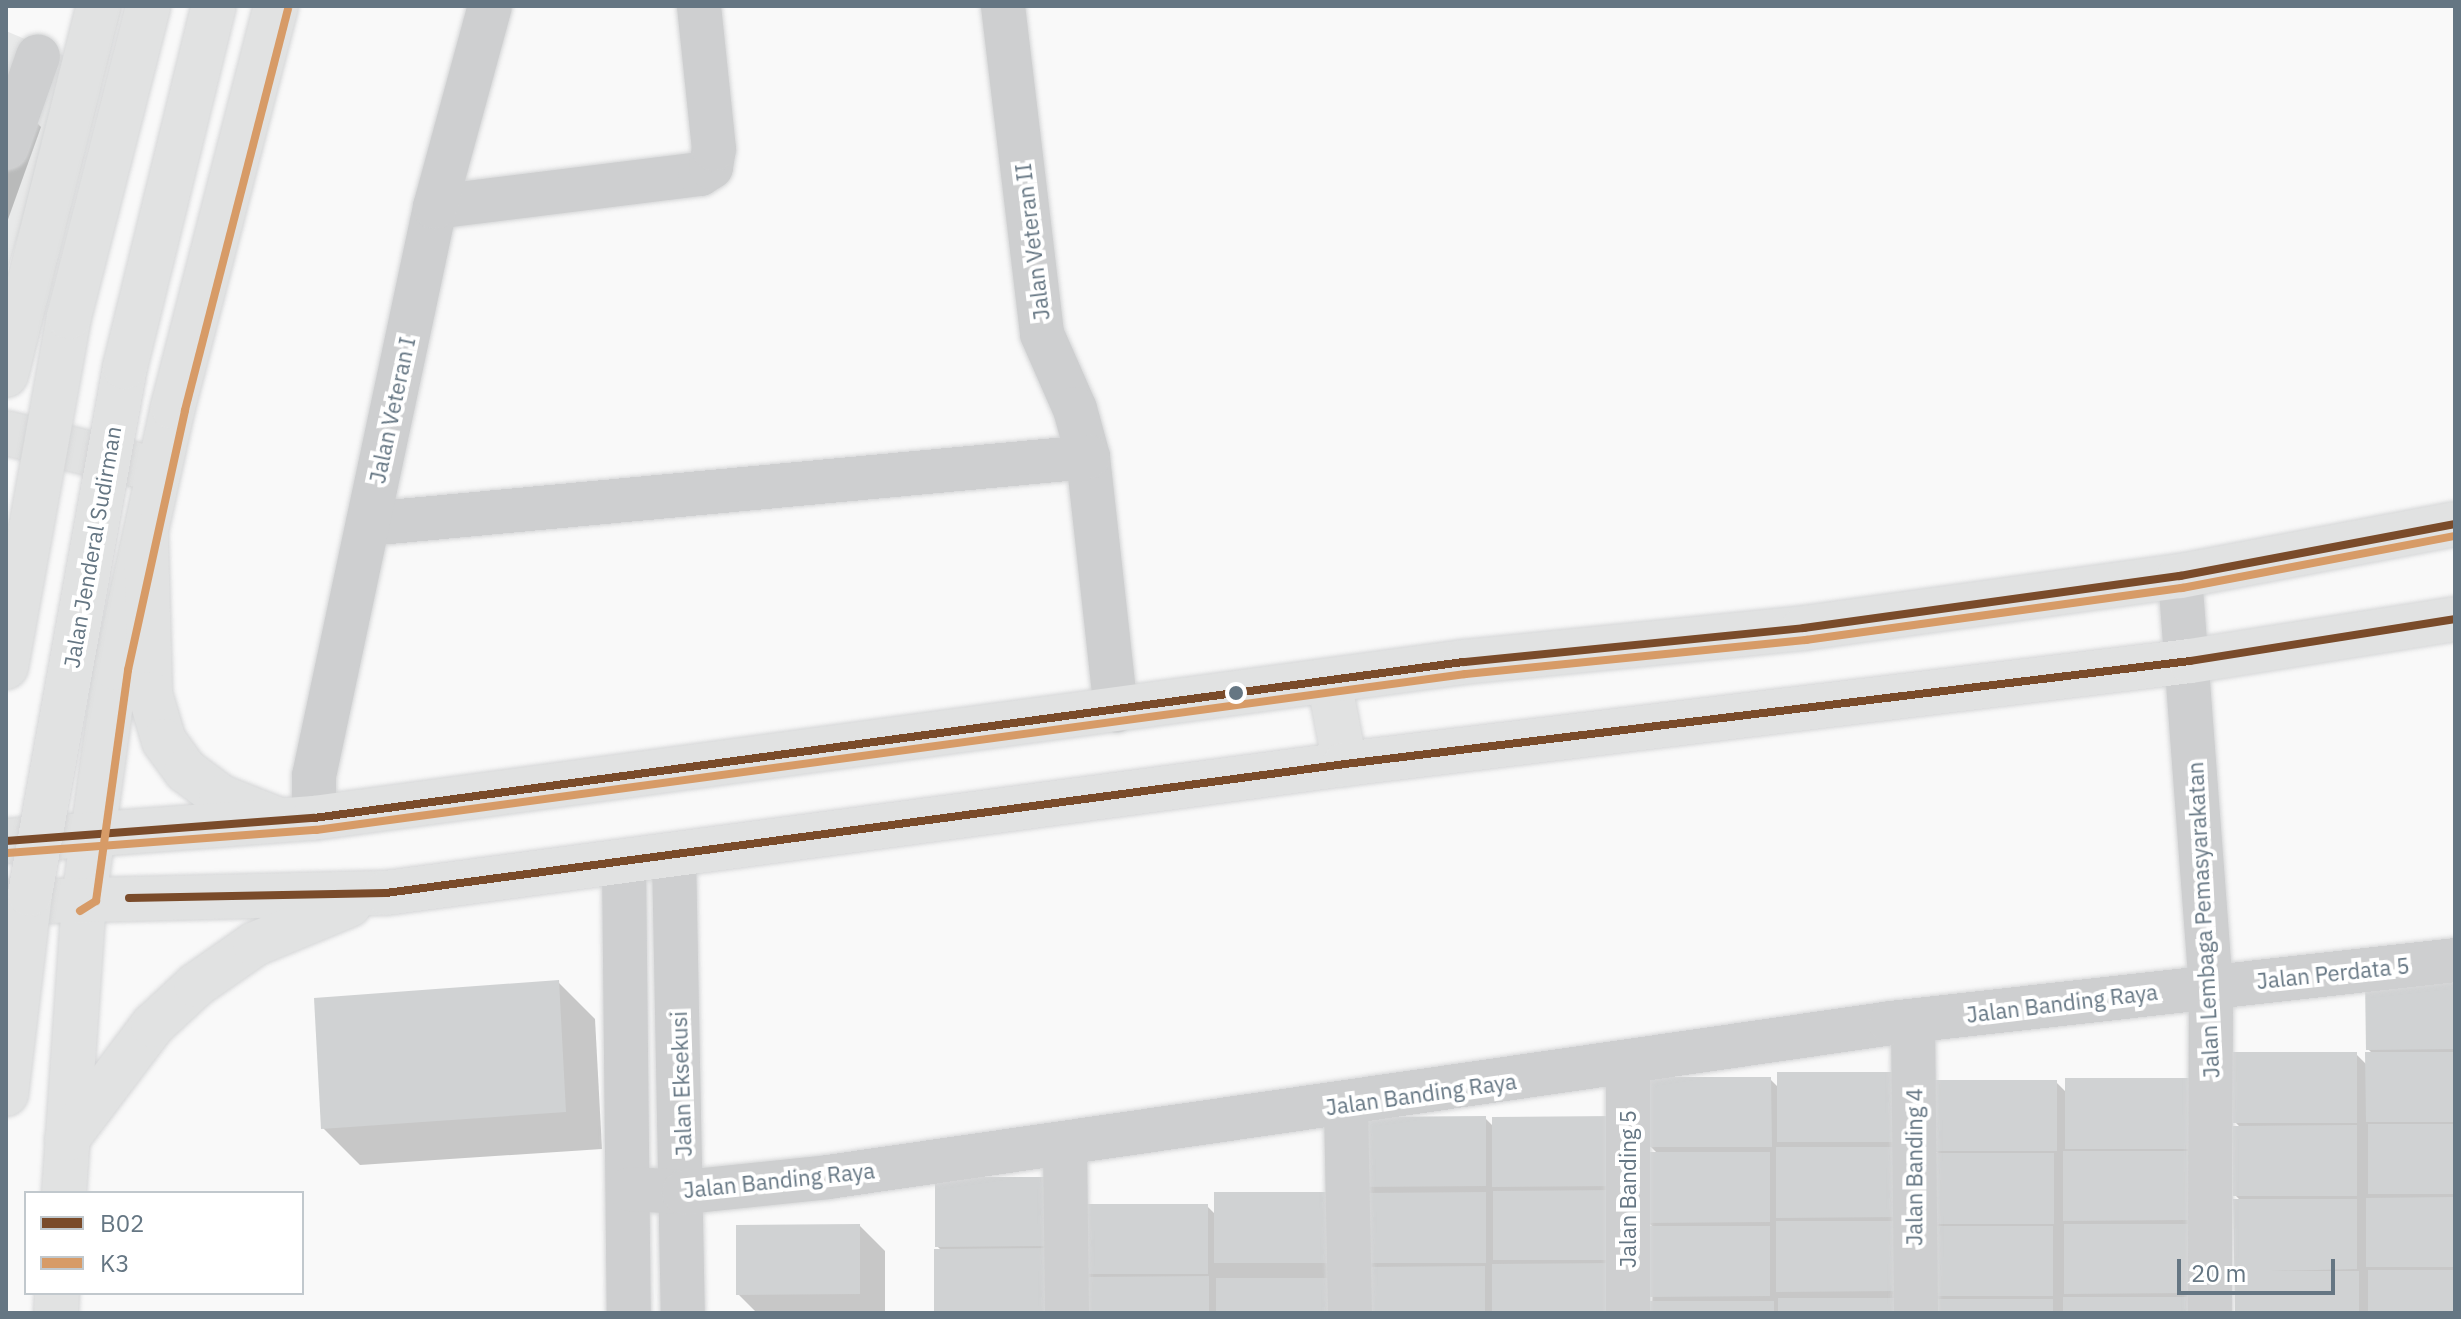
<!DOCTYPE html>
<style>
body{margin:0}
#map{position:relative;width:2461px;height:1319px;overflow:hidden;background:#f9f9f9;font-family:"IBM Plex Sans",sans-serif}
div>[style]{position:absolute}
.built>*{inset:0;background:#e8e9e9}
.shadow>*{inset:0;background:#0003}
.building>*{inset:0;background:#d0d2d3}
.roads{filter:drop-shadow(0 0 2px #d5d6d7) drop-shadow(0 0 2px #d5d6d7)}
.street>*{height:44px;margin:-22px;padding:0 22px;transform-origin:22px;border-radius:22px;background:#cecfd0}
.secondary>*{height:44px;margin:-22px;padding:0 22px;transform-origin:22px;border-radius:22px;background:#e1e2e2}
.primary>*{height:44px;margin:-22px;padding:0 22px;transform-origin:22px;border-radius:22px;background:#e1e2e2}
.bridges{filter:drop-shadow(0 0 2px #d5d6d7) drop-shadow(0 0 2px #d5d6d7)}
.primary-bridge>*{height:44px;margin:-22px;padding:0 22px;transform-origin:22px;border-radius:22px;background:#e1e2e2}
.bus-1>*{height:8px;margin:-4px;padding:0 4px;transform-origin:4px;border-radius:4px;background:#7a4b2a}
.bus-2>*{height:8px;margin:-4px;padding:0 4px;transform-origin:4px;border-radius:4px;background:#d79b67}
.dots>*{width:22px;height:22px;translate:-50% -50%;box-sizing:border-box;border:4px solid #fff;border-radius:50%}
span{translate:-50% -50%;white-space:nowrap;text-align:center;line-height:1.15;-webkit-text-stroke:8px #fff;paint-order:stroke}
.street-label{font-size:22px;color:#657683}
.frame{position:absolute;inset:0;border:8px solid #657683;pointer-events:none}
.legend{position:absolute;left:24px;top:1191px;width:280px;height:104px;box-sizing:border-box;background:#fff;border:2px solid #c1c8cd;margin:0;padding:10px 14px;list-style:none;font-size:24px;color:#657683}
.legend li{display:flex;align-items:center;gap:16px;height:40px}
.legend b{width:40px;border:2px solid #c1c8cd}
.scale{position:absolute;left:2177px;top:1259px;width:158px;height:36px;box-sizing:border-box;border:4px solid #657683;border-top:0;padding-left:10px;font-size:24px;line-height:28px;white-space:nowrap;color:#657683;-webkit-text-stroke:6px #fff;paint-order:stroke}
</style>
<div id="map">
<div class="built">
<div style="clip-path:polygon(6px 31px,72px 59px,6px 275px)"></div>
</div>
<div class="shadow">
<div style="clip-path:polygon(6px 92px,41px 127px,6px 225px)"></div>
<div style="clip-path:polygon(2455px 981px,2455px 1313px,2236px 1313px,2241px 1201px,2235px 1195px,2241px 1128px,2235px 1122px,2356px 1054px,2367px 1065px,2373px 1054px,2368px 1049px)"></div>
<div style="clip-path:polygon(558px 982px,595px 1019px,602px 1149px,360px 1165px,323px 1128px)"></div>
<div style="clip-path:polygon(1901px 1074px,1925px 1313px,1652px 1313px,1654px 1228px,1648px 1222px,1658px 1154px,1650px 1146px,1770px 1079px,1779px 1088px)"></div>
<div style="clip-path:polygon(2188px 1080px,2213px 1313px,1931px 1313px,1940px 1155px,1934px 1150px,2056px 1082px,2067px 1093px)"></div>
<div style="clip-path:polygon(1485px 1118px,1494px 1127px,1615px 1118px,1640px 1313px,936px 1313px,942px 1251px,937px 1246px,1085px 1204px,1207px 1206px,1216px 1215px,1338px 1194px,1363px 1186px)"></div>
<div style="clip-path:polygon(860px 1226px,885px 1251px,885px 1313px,757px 1313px,738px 1294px)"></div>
</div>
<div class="building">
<div style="clip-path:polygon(2365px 979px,2455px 979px,2455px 1049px,2366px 1050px)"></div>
<div style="clip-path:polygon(559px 980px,566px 1112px,321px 1129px,314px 998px)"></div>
<div style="clip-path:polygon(2233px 1052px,2357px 1052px,2357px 1123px,2233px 1123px)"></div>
<div style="clip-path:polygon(2365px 1052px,2455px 1052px,2455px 1122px,2366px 1122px)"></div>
<div style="clip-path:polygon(1777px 1072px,1902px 1072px,1902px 1142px,1777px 1142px)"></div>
<div style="clip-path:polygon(1647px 1077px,1771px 1077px,1772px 1147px,1648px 1147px)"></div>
<div style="clip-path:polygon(2065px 1078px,2189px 1078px,2189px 1149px,2065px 1149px)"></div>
<div style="clip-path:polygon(1932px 1080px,2057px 1080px,2057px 1151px,1932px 1151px)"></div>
<div style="clip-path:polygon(1486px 1116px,1486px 1186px,1361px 1187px,1361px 1117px)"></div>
<div style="clip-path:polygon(1615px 1116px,1616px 1186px,1492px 1187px,1492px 1117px)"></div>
<div style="clip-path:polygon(2368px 1124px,2455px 1124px,2455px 1194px,2368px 1194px)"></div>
<div style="clip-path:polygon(2357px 1125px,2357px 1196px,2233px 1196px,2233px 1126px)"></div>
<div style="clip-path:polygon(1776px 1147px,1901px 1147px,1901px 1217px,1776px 1218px)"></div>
<div style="clip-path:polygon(2063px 1151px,2188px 1151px,2188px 1220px,2063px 1221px)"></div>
<div style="clip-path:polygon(1645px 1152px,1770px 1152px,1770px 1222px,1646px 1223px)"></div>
<div style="clip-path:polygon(1930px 1153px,2054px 1153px,2054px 1224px,1930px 1224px)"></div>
<div style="clip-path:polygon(935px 1177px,1060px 1177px,1060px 1246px,935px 1247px)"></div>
<div style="clip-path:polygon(1617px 1190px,1618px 1260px,1493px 1260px,1493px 1191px)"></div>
<div style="clip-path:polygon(1214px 1192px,1338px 1192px,1338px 1263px,1214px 1263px)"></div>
<div style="clip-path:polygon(1486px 1192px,1486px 1263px,1361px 1263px,1361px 1193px)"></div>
<div style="clip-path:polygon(2455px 1197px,2455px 1267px,2366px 1267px,2366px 1198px)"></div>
<div style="clip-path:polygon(2233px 1199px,2357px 1199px,2357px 1269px,2271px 1271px,2359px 1271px,2359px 1313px,2235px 1313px)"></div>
<div style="clip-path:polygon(1083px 1204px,1208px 1204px,1208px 1274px,1083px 1274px)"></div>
<div style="clip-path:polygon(1776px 1221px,1900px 1221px,1900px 1291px,1776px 1292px)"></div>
<div style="clip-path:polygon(860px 1224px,860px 1294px,736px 1295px,736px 1225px)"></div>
<div style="clip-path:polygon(2064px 1224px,2188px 1224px,2188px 1293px,2064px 1294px)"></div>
<div style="clip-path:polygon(1647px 1226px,1770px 1226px,1770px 1296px,1647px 1297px)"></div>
<div style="clip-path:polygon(1929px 1226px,2053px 1226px,2053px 1296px,1929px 1296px)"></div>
<div style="clip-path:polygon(1058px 1248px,1059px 1313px,934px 1313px,934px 1249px)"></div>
<div style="clip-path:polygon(1615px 1263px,1616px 1313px,1492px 1313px,1492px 1264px)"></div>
<div style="clip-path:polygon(1485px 1266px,1485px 1313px,1360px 1313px,1360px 1267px)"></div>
<div style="clip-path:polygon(2368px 1270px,2455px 1270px,2455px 1313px,2368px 1313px)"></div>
<div style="clip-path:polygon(1209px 1276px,1209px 1313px,1085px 1313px,1085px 1277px)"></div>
<div style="clip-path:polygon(1216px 1278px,1340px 1278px,1340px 1313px,1216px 1313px)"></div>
<div style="clip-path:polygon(2063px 1297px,2188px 1297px,2188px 1313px,2063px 1313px)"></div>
<div style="clip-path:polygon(1778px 1298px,1903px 1298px,1903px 1313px,1778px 1313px)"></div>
<div style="clip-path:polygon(1929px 1299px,2053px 1299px,2053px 1313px,1929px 1313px)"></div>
<div style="clip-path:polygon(1650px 1301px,1774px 1301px,1774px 1313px,1650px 1313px)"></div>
</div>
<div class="roads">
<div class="street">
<div style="left:1003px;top:6px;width:330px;rotate:83.2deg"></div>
<div style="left:1042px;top:334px;width:82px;rotate:66.3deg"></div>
<div style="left:1075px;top:409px;width:50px;rotate:74.8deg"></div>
<div style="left:1088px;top:457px;width:255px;rotate:83.7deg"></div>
<div style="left:6px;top:147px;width:96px;rotate:-70.6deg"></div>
<div style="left:435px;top:207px;width:267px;rotate:-7.1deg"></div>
<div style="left:700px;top:174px;width:13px;rotate:-32deg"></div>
<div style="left:711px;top:167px;width:18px;rotate:-81deg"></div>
<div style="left:714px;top:149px;width:144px;rotate:-96deg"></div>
<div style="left:368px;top:524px;width:723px;rotate:-5.32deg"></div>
<div style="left:2180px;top:576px;width:410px;rotate:85.7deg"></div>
<div style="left:2211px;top:985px;width:328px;rotate:90.2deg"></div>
<div style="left:314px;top:818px;width:42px;rotate:-90deg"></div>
<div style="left:314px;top:776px;width:582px;rotate:-77.99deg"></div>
<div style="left:435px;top:207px;width:208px;rotate:-74.7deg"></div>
<div style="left:674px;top:855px;width:458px;rotate:88.9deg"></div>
<div style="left:624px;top:862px;width:451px;rotate:89.4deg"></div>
<div style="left:1913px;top:1021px;width:292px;rotate:89.4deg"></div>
<div style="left:1628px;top:1065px;width:248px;rotate:90deg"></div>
<div style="left:1346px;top:1105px;width:208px;rotate:88.9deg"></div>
<div style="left:1065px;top:1145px;width:168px;rotate:89.3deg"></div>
<div style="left:630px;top:1189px;width:54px;rotate:3.2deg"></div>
<div style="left:684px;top:1192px;width:145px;rotate:-5.9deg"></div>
<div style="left:828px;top:1177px;width:1074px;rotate:-8.24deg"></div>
<div style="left:1891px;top:1023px;width:568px;rotate:-6.37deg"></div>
</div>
<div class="secondary">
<div style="left:6px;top:375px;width:381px;rotate:-75.9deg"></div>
<div style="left:6px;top:433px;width:143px;rotate:13.7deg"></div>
<div style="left:64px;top:1193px;width:296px;rotate:-86.1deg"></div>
<div style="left:84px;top:898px;width:232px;rotate:-82.1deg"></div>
<div style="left:116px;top:668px;width:267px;rotate:-77.7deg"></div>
<div style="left:173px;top:407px;width:414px;rotate:-75.6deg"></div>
<div style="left:56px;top:1313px;width:20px;rotate:-87deg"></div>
</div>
<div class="primary">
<div style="left:146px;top:536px;width:158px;rotate:88.5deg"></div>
<div style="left:150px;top:694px;width:49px;rotate:73.4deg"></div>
<div style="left:164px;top:741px;width:37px;rotate:54deg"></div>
<div style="left:186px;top:771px;width:44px;rotate:36.6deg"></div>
<div style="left:221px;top:797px;width:57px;rotate:21.6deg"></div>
<div style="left:1329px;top:681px;width:85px;rotate:79.1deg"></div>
<div style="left:6px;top:841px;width:309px;rotate:-4.3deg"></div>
<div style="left:314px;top:818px;width:1161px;rotate:-7.73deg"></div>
<div style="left:1464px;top:662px;width:342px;rotate:-5.7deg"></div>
<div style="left:1804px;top:628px;width:380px;rotate:-7.9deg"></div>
<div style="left:2180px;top:576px;width:280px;rotate:-10.7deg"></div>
<div style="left:6px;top:902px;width:380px;rotate:-1.4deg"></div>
<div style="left:386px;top:893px;width:968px;rotate:-7.66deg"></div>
<div style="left:1345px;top:764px;width:851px;rotate:-6.95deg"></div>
<div style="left:2190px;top:661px;width:268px;rotate:-9deg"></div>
<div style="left:67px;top:1139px;width:143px;rotate:-53deg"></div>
<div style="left:153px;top:1025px;width:59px;rotate:-42.9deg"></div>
<div style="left:196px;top:985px;width:72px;rotate:-34.8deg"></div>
<div style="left:255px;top:944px;width:102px;rotate:-22.5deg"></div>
</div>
</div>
<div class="bridges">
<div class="primary-bridge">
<div style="left:6px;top:667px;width:356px;rotate:-79.8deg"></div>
<div style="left:69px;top:317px;width:321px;rotate:-75.7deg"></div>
<div style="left:6px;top:1094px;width:201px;rotate:-83.2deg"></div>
<div style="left:30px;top:894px;width:535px;rotate:-79.78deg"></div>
<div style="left:125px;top:367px;width:372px;rotate:-76.2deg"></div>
</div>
</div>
<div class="bus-1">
<div style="left:6px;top:841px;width:309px;rotate:-4.3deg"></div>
<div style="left:314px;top:818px;width:1161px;rotate:-7.73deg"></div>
<div style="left:1464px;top:662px;width:342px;rotate:-5.7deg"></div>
<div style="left:1804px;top:628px;width:380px;rotate:-7.9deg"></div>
<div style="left:2180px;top:576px;width:280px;rotate:-10.7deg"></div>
<div style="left:129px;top:898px;width:257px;rotate:-1.1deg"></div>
<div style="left:386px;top:893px;width:968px;rotate:-7.66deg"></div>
<div style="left:1345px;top:764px;width:851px;rotate:-6.95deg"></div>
<div style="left:2190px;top:661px;width:268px;rotate:-9deg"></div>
</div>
<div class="bus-2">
<div style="left:7px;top:853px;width:310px;rotate:-4.3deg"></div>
<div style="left:316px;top:830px;width:1160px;rotate:-7.73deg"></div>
<div style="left:1465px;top:674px;width:343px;rotate:-5.7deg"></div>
<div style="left:1806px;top:640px;width:380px;rotate:-7.9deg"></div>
<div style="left:2182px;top:588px;width:278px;rotate:-10.8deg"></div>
<div style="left:80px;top:911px;width:19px;rotate:-32deg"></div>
<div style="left:96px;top:901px;width:233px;rotate:-82.1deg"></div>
<div style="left:128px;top:670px;width:266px;rotate:-77.6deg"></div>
<div style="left:185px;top:410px;width:414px;rotate:-75.6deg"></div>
</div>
<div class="dots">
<div style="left:1236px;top:693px;background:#657683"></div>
</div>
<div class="street-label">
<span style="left:1032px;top:242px;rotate:-97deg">Jalan Veteran II</span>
<span style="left:392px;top:410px;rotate:-78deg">Jalan Veteran I</span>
<span style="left:92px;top:547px;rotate:-80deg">Jalan Jenderal Sudirman</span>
<span style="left:2203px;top:920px;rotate:-93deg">Jalan Lembaga Pemasyarakatan</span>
<span style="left:2333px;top:973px;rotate:-6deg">Jalan Perdata 5</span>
<span style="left:2062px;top:1003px;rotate:-7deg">Jalan Banding Raya</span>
<span style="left:681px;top:1084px;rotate:-92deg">Jalan Eksekusi</span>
<span style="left:1421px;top:1094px;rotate:-8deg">Jalan Banding Raya</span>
<span style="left:1914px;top:1167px;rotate:-90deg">Jalan Banding 4</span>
<span style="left:779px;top:1180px;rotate:-6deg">Jalan Banding Raya</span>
<span style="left:1628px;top:1189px;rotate:-90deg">Jalan Banding 5</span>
</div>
<div class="frame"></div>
<ul class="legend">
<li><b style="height:10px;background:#7a4b2a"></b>B02</li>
<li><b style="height:10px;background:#d79b67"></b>K3</li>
</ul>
<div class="scale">20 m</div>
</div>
